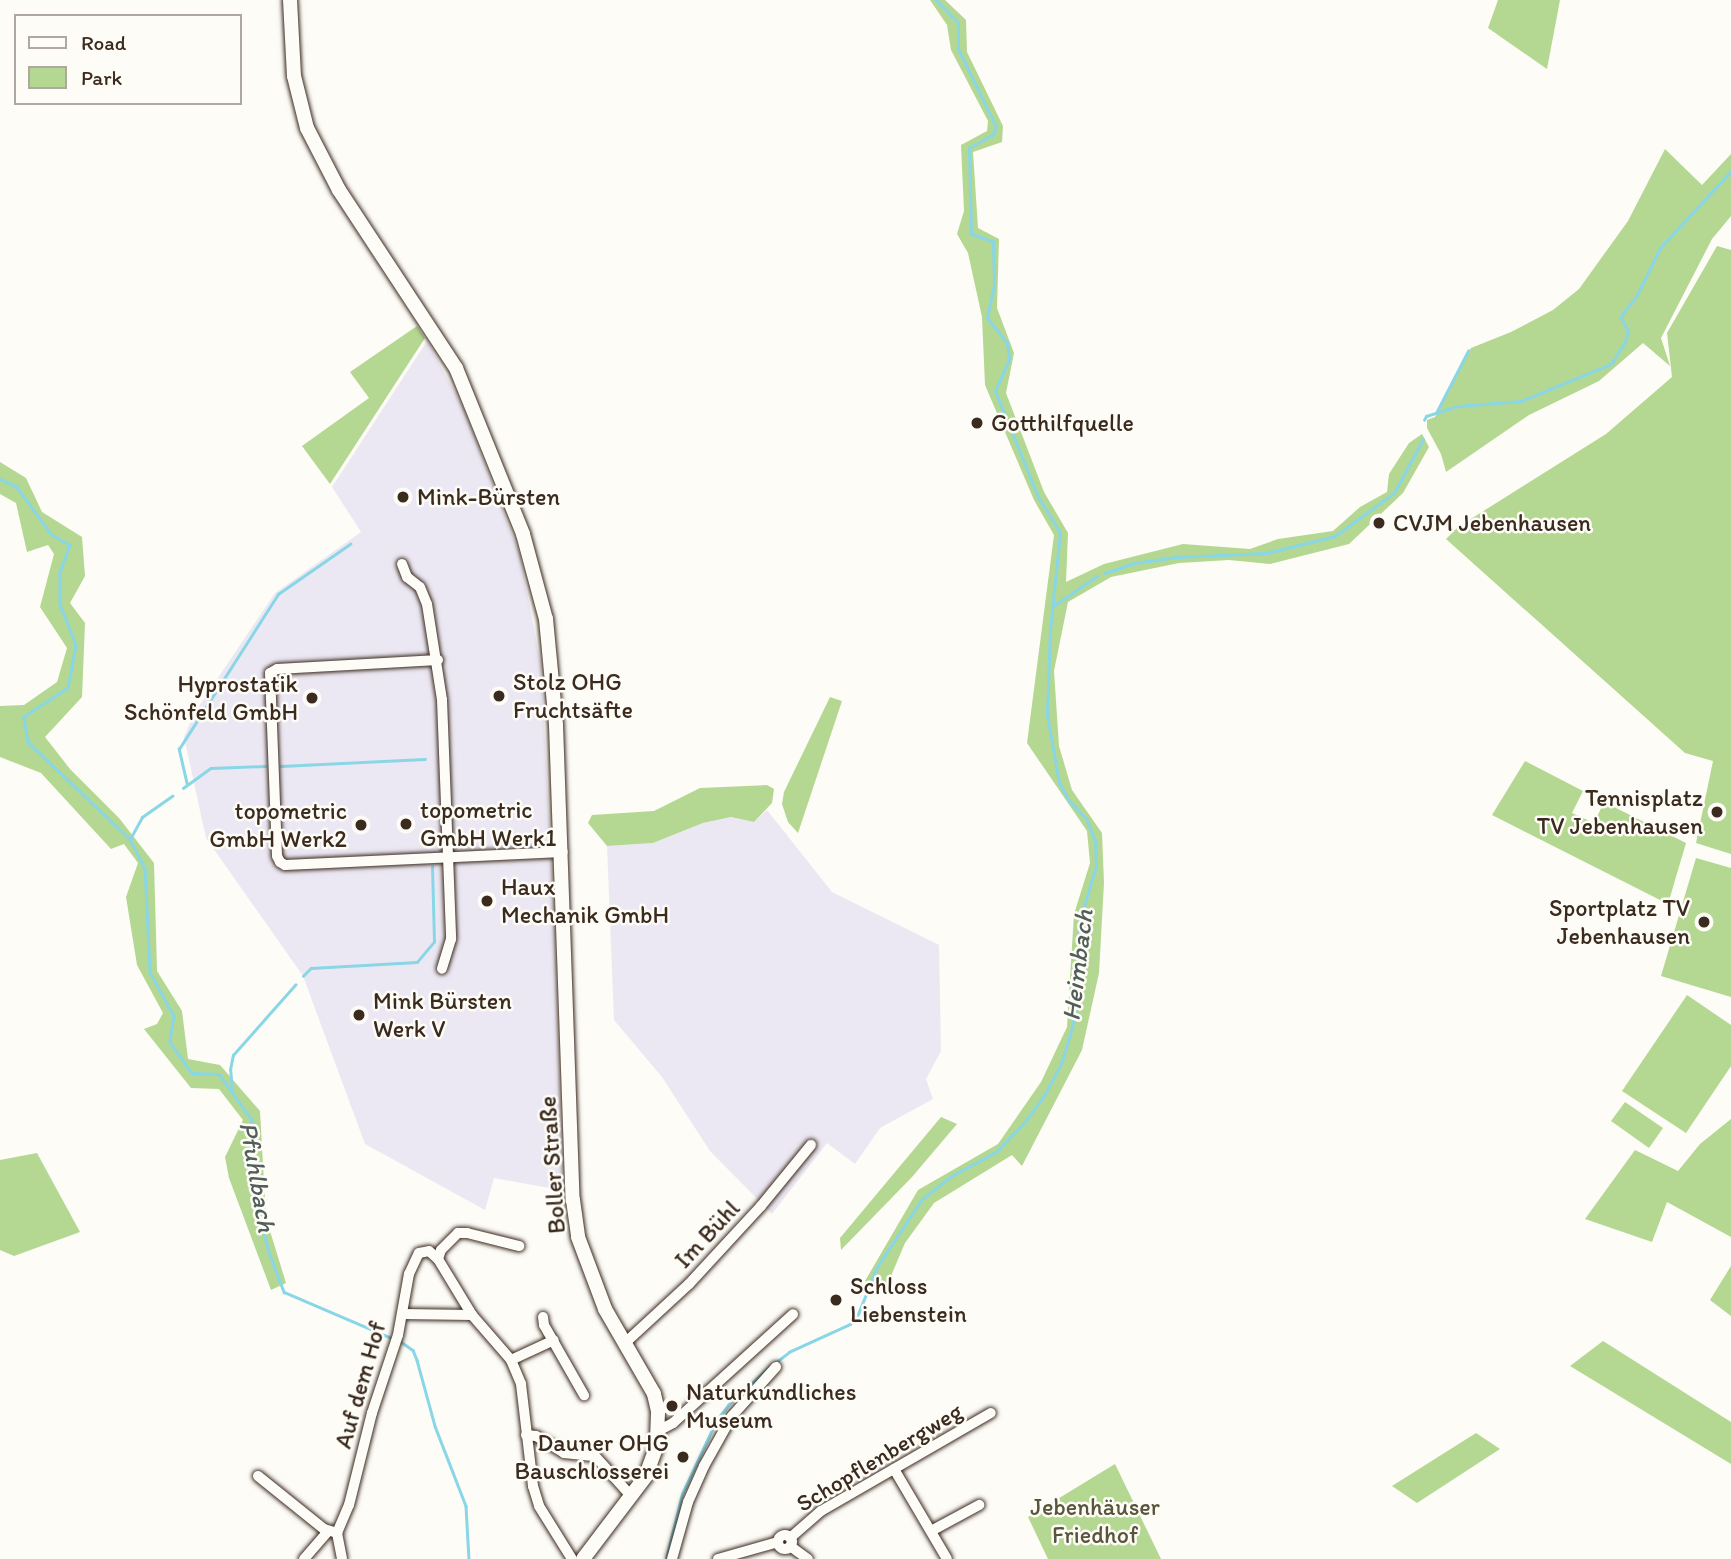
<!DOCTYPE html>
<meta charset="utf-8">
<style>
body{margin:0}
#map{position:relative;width:1731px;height:1559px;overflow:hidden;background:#fdfcf7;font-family:Itim,sans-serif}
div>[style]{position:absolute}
.built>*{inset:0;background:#ece8f3}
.green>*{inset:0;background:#b4d791}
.stream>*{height:2.5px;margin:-1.25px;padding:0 1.25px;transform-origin:1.25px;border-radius:1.25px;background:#89d6e7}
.roads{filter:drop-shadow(0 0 2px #3b2a1e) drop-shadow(0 0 2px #3b2a1e)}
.minor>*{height:10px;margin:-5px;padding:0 5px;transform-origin:5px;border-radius:5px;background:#fdfcf7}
.minor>.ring{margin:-5px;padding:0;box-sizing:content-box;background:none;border:10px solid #fdfcf7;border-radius:50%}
.major>*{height:14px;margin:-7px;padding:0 7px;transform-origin:7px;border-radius:7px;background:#fdfcf7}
.dots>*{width:19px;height:19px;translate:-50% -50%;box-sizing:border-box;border:4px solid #fdfcf7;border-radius:50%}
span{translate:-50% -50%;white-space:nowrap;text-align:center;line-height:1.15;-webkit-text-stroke:5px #fdfcf7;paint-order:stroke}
.poi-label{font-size:24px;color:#3b2a1e}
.left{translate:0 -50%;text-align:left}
.right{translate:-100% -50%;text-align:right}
.street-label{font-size:24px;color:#3b2a1e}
.park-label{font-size:24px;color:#59553b}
.water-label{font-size:26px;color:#525e5a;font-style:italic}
.legend{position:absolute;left:14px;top:14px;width:228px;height:91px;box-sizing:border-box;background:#fdfcf7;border:2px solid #afa8a0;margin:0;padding:9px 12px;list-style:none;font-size:21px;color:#3b2a1e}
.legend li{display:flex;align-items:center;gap:14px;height:35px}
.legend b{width:35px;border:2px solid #afa8a0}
</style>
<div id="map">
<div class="built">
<div style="clip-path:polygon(427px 341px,463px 407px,520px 555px,541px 666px,555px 936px,562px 1179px,549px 1188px,494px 1178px,485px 1210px,365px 1144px,303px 976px,206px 838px,184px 737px,195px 712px,275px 593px,361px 532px,332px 487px)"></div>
<div style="clip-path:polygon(767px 810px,832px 892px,939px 945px,941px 1051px,926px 1079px,933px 1099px,880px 1128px,855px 1164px,827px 1143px,772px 1214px,710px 1151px,662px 1077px,614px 1020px,607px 846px,653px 843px,703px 823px,731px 817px,754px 822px)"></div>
</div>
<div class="green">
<div style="clip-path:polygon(930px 0,945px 0,966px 20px,967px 52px,1003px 126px,1002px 142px,973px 152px,978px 228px,999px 239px,997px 308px,1014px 353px,1006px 393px,1044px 492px,1068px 533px,1066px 582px,1104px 564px,1183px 544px,1250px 549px,1278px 539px,1333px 531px,1360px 507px,1387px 492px,1389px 474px,1409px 443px,1422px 434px,1429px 447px,1403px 493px,1349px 544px,1270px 564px,1229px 560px,1179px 563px,1111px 577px,1068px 602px,1054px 671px,1059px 746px,1072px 790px,1102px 833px,1104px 883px,1099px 973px,1082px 1050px,1022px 1166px,1012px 1155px,934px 1203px,905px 1243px,885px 1290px,865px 1281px,918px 1190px,998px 1144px,1041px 1082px,1067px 1027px,1074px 914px,1090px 863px,1087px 831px,1027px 743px,1054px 535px,1034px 500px,985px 385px,982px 317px,968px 253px,957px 234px,964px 211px,961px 145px,987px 131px,988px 121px,951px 50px,947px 25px)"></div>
<div style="clip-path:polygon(1498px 0,1560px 0,1547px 69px,1488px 28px)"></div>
<div style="clip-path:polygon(1665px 149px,1702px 185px,1731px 154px,1731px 216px,1712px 239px,1661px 338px,1670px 366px,1643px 343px,1599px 381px,1529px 415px,1446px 472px,1441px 454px,1427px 428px,1427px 420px,1435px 417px,1471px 348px,1511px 332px,1553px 310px,1579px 289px,1628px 221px)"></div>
<div style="clip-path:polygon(1717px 246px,1731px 250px,1731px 854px,1696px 843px,1713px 761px,1685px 753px,1446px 539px,1458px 527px,1606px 434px,1672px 377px,1667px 333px)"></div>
<div style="clip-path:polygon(417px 326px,425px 338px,330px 484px,302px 446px,369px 398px,350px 372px)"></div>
<div style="clip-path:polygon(0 462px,26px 478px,42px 512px,82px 537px,85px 576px,70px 603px,85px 623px,82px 697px,45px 737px,70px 769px,119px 818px,154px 863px,157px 971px,182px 1011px,188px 1059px,220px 1065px,260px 1111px,266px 1218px,286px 1283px,271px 1290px,229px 1178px,225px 1157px,243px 1120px,219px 1089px,191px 1088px,144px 1029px,157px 1024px,163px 1013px,137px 965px,126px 897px,138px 863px,124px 844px,111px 849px,41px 773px,0 757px,0 706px,24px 705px,57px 682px,67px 648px,40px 607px,54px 554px,48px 545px,27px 552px,16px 503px,0 494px)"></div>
<div style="clip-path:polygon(830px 697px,842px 701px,798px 833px,788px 822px,782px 804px,784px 792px)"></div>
<div style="clip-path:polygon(1525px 761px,1583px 791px,1572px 813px,1594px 823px,1604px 802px,1686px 843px,1668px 904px,1492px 815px)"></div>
<div style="clip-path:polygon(767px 785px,774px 789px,772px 803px,754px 822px,731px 817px,703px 823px,653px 843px,607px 846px,588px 823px,592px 815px,654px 811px,700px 788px)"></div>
<div style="clip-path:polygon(1696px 858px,1731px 868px,1731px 997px,1661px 976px)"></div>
<div style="clip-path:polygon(1687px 995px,1731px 1025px,1731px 1066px,1686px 1133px,1622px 1091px)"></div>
<div style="clip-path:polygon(1625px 1102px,1663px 1128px,1649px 1148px,1611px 1121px)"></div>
<div style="clip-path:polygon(941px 1117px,957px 1124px,912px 1177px,841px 1250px,840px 1238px)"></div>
<div style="clip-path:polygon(1731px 1119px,1731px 1237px,1667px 1202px,1652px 1242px,1585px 1219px,1635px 1150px,1678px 1171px,1700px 1144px)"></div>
<div style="clip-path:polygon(37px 1153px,80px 1232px,14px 1256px,0 1250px,0 1160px)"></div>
<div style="clip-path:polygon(1731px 1266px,1731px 1316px,1710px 1300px)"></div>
<div style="clip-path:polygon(1603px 1341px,1731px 1422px,1731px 1464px,1570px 1366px)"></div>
<div style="clip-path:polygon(1476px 1433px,1500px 1449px,1417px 1503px,1392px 1486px)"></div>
<div style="clip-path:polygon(1115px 1464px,1161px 1559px,1048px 1559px,1028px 1517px)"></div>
</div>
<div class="stream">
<div style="left:1436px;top:413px;width:70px;rotate:-62.7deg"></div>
<div style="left:1424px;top:420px;width:4px;rotate:-63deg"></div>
<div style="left:1426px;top:416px;width:34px;rotate:-17deg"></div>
<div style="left:1458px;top:406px;width:63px;rotate:-4.5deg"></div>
<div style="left:1521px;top:401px;width:97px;rotate:-22.3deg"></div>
<div style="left:1611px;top:364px;width:26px;rotate:-58deg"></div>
<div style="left:1625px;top:342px;width:11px;rotate:-75deg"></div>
<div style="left:1628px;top:331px;width:15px;rotate:-118deg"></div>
<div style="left:1621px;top:318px;width:5px;rotate:-68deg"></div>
<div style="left:1623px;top:313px;width:21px;rotate:-51deg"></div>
<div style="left:1636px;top:297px;width:55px;rotate:-63.9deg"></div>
<div style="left:1660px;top:248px;width:105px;rotate:-47.3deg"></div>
<div style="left:0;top:479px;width:19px;rotate:25deg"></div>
<div style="left:17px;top:487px;width:58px;rotate:54.1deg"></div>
<div style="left:51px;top:534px;width:22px;rotate:30deg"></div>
<div style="left:70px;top:545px;width:30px;rotate:110deg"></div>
<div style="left:60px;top:573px;width:31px;rotate:90deg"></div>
<div style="left:60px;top:604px;width:44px;rotate:68.7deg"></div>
<div style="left:76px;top:645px;width:44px;rotate:100.5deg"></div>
<div style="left:68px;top:688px;width:53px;rotate:146.6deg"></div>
<div style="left:24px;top:717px;width:25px;rotate:81deg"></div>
<div style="left:28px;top:742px;width:141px;rotate:43.6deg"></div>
<div style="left:130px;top:839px;width:33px;rotate:63deg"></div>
<div style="left:145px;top:868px;width:104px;rotate:87.2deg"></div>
<div style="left:150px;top:972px;width:50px;rotate:61.4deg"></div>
<div style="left:174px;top:1016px;width:26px;rotate:99deg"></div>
<div style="left:170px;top:1042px;width:38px;rotate:55deg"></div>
<div style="left:192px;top:1073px;width:27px;rotate:2deg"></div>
<div style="left:219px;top:1074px;width:57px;rotate:54.3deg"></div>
<div style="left:252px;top:1120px;width:30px;rotate:96deg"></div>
<div style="left:249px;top:1150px;width:53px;rotate:82.5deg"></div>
<div style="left:256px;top:1203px;width:51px;rotate:75.1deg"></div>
<div style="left:269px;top:1252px;width:43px;rotate:69.4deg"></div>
<div style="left:284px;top:1292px;width:120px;rotate:23.1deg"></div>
<div style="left:1105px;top:573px;width:31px;rotate:-19deg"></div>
<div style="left:1134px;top:563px;width:42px;rotate:-8.1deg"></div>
<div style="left:1176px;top:557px;width:90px;rotate:-2.5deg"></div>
<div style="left:1266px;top:553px;width:71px;rotate:-13.8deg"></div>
<div style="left:1335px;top:536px;width:73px;rotate:-36.1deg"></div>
<div style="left:1394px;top:493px;width:61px;rotate:-61.8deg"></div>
<div style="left:1052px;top:607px;width:55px;rotate:-34.6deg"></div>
<div style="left:281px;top:766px;width:144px;rotate:-2.8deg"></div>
<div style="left:187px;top:785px;width:37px;rotate:-103deg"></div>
<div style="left:179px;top:749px;width:184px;rotate:-57.4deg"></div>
<div style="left:278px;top:594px;width:88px;rotate:-34.8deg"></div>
<div style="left:183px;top:788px;width:34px;rotate:-36deg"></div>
<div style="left:211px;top:768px;width:54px;rotate:-2.1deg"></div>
<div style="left:130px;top:839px;width:25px;rotate:-61deg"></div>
<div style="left:142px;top:817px;width:37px;rotate:-35deg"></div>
<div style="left:303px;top:976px;width:11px;rotate:-45deg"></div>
<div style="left:311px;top:968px;width:106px;rotate:-3.2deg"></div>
<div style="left:417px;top:962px;width:26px;rotate:-50deg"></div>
<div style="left:434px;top:942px;width:75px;rotate:-91.5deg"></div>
<div style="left:232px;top:1091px;width:21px;rotate:-95deg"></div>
<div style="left:230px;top:1070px;width:15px;rotate:-79deg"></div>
<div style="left:233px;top:1055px;width:94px;rotate:-48.5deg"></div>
<div style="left:400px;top:1341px;width:16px;rotate:35deg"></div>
<div style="left:413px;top:1350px;width:11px;rotate:68deg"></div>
<div style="left:417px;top:1360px;width:68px;rotate:74.7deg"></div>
<div style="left:435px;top:1426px;width:86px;rotate:68.8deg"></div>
<div style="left:466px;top:1506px;width:53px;rotate:86.8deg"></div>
<div style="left:775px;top:1363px;width:18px;rotate:-38deg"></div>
<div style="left:789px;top:1352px;width:67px;rotate:-24.7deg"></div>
<div style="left:850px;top:1324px;width:13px;rotate:-51deg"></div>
<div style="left:858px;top:1314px;width:51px;rotate:-68deg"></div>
<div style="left:877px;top:1267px;width:82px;rotate:-56.5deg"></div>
<div style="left:922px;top:1199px;width:39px;rotate:-38deg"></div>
<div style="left:953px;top:1175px;width:49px;rotate:-28.1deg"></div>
<div style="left:996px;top:1152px;width:40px;rotate:-46deg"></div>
<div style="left:1024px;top:1123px;width:36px;rotate:-54deg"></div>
<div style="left:1045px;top:1094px;width:34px;rotate:-62deg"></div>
<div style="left:1061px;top:1064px;width:34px;rotate:-73deg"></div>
<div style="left:1071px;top:1032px;width:35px;rotate:-78deg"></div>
<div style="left:1078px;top:998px;width:75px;rotate:-89.2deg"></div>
<div style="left:1079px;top:923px;width:59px;rotate:-73.4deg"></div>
<div style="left:1096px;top:866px;width:25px;rotate:-92deg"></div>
<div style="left:1095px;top:841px;width:24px;rotate:-112deg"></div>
<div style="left:1086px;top:819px;width:25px;rotate:-133deg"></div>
<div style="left:1069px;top:801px;width:21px;rotate:-119deg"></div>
<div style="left:1059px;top:783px;width:69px;rotate:-100deg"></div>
<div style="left:1047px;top:715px;width:84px;rotate:-88deg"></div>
<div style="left:1050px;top:631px;width:99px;rotate:-84.2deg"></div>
<div style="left:1060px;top:533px;width:42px;rotate:-121.4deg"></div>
<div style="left:1038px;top:497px;width:114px;rotate:-112.1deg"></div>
<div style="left:995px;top:391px;width:35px;rotate:-66deg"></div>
<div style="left:1009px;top:359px;width:16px;rotate:-97deg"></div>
<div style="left:1007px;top:343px;width:32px;rotate:-129deg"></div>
<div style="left:987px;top:318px;width:35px;rotate:-78deg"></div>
<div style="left:994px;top:284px;width:42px;rotate:-91.4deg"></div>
<div style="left:993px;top:242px;width:23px;rotate:-160deg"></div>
<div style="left:971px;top:234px;width:86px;rotate:-91.3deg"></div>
<div style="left:969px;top:148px;width:28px;rotate:-30deg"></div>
<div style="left:993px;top:134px;width:8px;rotate:-67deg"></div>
<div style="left:996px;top:127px;width:87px;rotate:-116deg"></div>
<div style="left:958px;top:49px;width:26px;rotate:-90deg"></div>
<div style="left:958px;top:23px;width:32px;rotate:-134deg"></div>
<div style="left:666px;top:1559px;width:67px;rotate:-76.2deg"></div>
<div style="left:682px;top:1494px;width:81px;rotate:-65deg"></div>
<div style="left:716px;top:1421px;width:20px;rotate:-53deg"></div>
<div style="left:728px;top:1405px;width:56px;rotate:-42.8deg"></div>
</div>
<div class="roads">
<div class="minor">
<div style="left:402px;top:564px;width:14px;rotate:69deg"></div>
<div style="left:407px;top:577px;width:16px;rotate:38deg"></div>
<div style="left:420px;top:587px;width:18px;rotate:68deg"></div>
<div style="left:427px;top:604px;width:97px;rotate:81.1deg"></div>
<div style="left:442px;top:700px;width:239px;rotate:87.8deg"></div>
<div style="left:451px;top:939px;width:31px;rotate:107deg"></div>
<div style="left:438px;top:660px;width:161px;rotate:176.8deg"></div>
<div style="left:277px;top:669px;width:8px;rotate:150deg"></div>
<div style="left:270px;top:673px;width:183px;rotate:87.8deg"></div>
<div style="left:277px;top:856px;width:7px;rotate:63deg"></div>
<div style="left:280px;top:862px;width:6px;rotate:31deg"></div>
<div style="left:285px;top:865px;width:278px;rotate:-2.7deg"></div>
<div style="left:438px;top:1259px;width:9px;rotate:-72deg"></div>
<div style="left:441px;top:1250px;width:24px;rotate:-45deg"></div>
<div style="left:458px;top:1233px;width:9px"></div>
<div style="left:467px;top:1233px;width:54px;rotate:14deg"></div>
<div style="left:402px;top:1314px;width:70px;rotate:0.8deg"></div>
<div style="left:472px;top:1315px;width:60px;rotate:49.1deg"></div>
<div style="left:511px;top:1360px;width:26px;rotate:67deg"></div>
<div style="left:521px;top:1384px;width:103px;rotate:83.3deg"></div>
<div style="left:533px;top:1486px;width:21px;rotate:73deg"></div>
<div style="left:539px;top:1506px;width:62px;rotate:58.1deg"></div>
<div style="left:543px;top:1317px;width:8px;rotate:83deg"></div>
<div style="left:544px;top:1325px;width:81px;rotate:60.3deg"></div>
<div style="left:625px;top:1343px;width:87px;rotate:-42.7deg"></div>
<div style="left:689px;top:1284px;width:106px;rotate:-47.3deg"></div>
<div style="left:761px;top:1206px;width:79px;rotate:-50.7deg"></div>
<div style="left:511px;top:1360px;width:47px;rotate:-24.9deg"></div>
<div style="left:658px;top:1431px;width:17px;rotate:-28deg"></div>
<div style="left:673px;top:1423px;width:162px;rotate:-42.2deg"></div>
<div style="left:526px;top:1435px;width:10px;rotate:6deg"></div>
<div style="left:536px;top:1436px;width:33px;rotate:31deg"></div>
<div style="left:564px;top:1453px;width:31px;rotate:6deg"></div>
<div style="left:595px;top:1456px;width:55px;rotate:47.9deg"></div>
<div style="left:894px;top:1469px;width:104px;rotate:59.5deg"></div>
<div style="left:258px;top:1476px;width:85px;rotate:38.8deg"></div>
<div style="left:324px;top:1529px;width:14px;rotate:17deg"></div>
<div style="left:931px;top:1531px;width:55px;rotate:-28.4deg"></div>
<div style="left:337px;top:1533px;width:30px;rotate:-67deg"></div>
<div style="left:349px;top:1505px;width:95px;rotate:-76deg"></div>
<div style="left:372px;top:1413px;width:82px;rotate:-71.6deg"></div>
<div style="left:398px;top:1335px;width:62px;rotate:-79.8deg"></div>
<div style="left:409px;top:1274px;width:23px;rotate:-65deg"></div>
<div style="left:419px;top:1253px;width:10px;rotate:-11deg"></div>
<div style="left:429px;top:1251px;width:12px;rotate:42deg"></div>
<div style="left:438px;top:1259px;width:66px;rotate:58.7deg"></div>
<div style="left:337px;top:1533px;width:26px;rotate:79deg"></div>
<div class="ring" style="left:778px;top:1535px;width:4px;height:4px"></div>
<div style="left:790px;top:1538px;width:41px;rotate:-41.1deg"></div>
<div style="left:821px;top:1511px;width:196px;rotate:-30deg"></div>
<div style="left:790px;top:1546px;width:22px;rotate:36deg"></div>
<div style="left:304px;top:1559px;width:37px;rotate:-49deg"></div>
<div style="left:672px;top:1559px;width:59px;rotate:-74.3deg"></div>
<div style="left:688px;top:1502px;width:39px;rotate:-66deg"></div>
<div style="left:704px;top:1466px;width:57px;rotate:-60.8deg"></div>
<div style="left:732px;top:1416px;width:66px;rotate:-48.1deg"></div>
<div style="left:718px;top:1559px;width:62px;rotate:-15.8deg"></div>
</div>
<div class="major">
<div style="left:290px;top:0;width:76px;rotate:87deg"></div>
<div style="left:294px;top:76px;width:54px;rotate:76deg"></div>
<div style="left:307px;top:128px;width:70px;rotate:62.7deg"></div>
<div style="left:339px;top:190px;width:213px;rotate:56.7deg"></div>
<div style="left:456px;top:368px;width:179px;rotate:68deg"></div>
<div style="left:523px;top:534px;width:88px;rotate:74.9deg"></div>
<div style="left:546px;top:619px;width:106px;rotate:84.6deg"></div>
<div style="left:556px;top:725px;width:475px;rotate:88deg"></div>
<div style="left:573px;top:1200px;width:37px;rotate:82deg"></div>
<div style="left:578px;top:1237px;width:77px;rotate:69.4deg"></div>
<div style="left:605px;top:1309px;width:98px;rotate:60deg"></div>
<div style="left:654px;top:1394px;width:18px;rotate:77deg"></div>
<div style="left:658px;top:1412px;width:33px;rotate:92deg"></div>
<div style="left:657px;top:1445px;width:33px;rotate:110deg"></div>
<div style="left:646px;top:1476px;width:104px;rotate:127.2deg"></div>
</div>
</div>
<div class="dots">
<div style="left:977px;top:423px;background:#3b2a1e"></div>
<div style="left:403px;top:497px;background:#3b2a1e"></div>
<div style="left:1379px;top:523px;background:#3b2a1e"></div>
<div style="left:499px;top:696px;background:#3b2a1e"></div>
<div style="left:312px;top:698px;background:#3b2a1e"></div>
<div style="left:1717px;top:812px;background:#3b2a1e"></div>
<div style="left:406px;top:824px;background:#3b2a1e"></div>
<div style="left:361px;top:825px;background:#3b2a1e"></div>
<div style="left:487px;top:901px;background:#3b2a1e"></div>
<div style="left:1704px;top:922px;background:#3b2a1e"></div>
<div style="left:359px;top:1015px;background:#3b2a1e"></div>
<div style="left:836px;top:1300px;background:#3b2a1e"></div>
<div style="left:672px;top:1406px;background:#3b2a1e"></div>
<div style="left:683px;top:1457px;background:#3b2a1e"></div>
</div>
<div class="poi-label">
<span class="left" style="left:991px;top:423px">Gotthilfquelle</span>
<span class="left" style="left:417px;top:497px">Mink-Bürsten</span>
<span class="left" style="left:1393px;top:523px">CVJM Jebenhausen</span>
<span class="left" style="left:513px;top:696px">Stolz OHG<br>Fruchtsäfte</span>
<span class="right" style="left:298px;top:698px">Hyprostatik<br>Schönfeld GmbH</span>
<span class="right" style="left:1703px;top:812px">Tennisplatz<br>TV Jebenhausen</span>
<span class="left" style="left:420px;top:824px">topometric<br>GmbH Werk1</span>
<span class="right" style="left:347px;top:825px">topometric<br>GmbH Werk2</span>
<span class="left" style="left:501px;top:901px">Haux<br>Mechanik GmbH</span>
<span class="right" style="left:1690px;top:922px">Sportplatz TV<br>Jebenhausen</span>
<span class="left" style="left:373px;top:1015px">Mink Bürsten<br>Werk V</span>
<span class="left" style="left:850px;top:1300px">Schloss<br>Liebenstein</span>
<span class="left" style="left:686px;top:1406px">Naturkundliches<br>Museum</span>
<span class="right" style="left:669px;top:1457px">Dauner OHG<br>Bauschlosserei</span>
</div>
<div class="street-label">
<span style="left:552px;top:1165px;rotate:-94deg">Boller Straße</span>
<span style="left:707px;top:1234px;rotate:-47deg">Im Bühl</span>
<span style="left:360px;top:1385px;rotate:-74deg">Auf dem Hof</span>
<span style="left:879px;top:1457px;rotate:-31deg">Schopflenbergweg</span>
</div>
<div class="park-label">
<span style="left:1095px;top:1521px">Jebenhäuser<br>Friedhof</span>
</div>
<div class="water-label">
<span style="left:1078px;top:965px;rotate:-83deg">Heimbach</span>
<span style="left:257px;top:1177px;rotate:80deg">Pfuhlbach</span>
</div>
<ul class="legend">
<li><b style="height:9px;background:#fdfcf7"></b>Road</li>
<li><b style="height:19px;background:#b4d791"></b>Park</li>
</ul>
</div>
